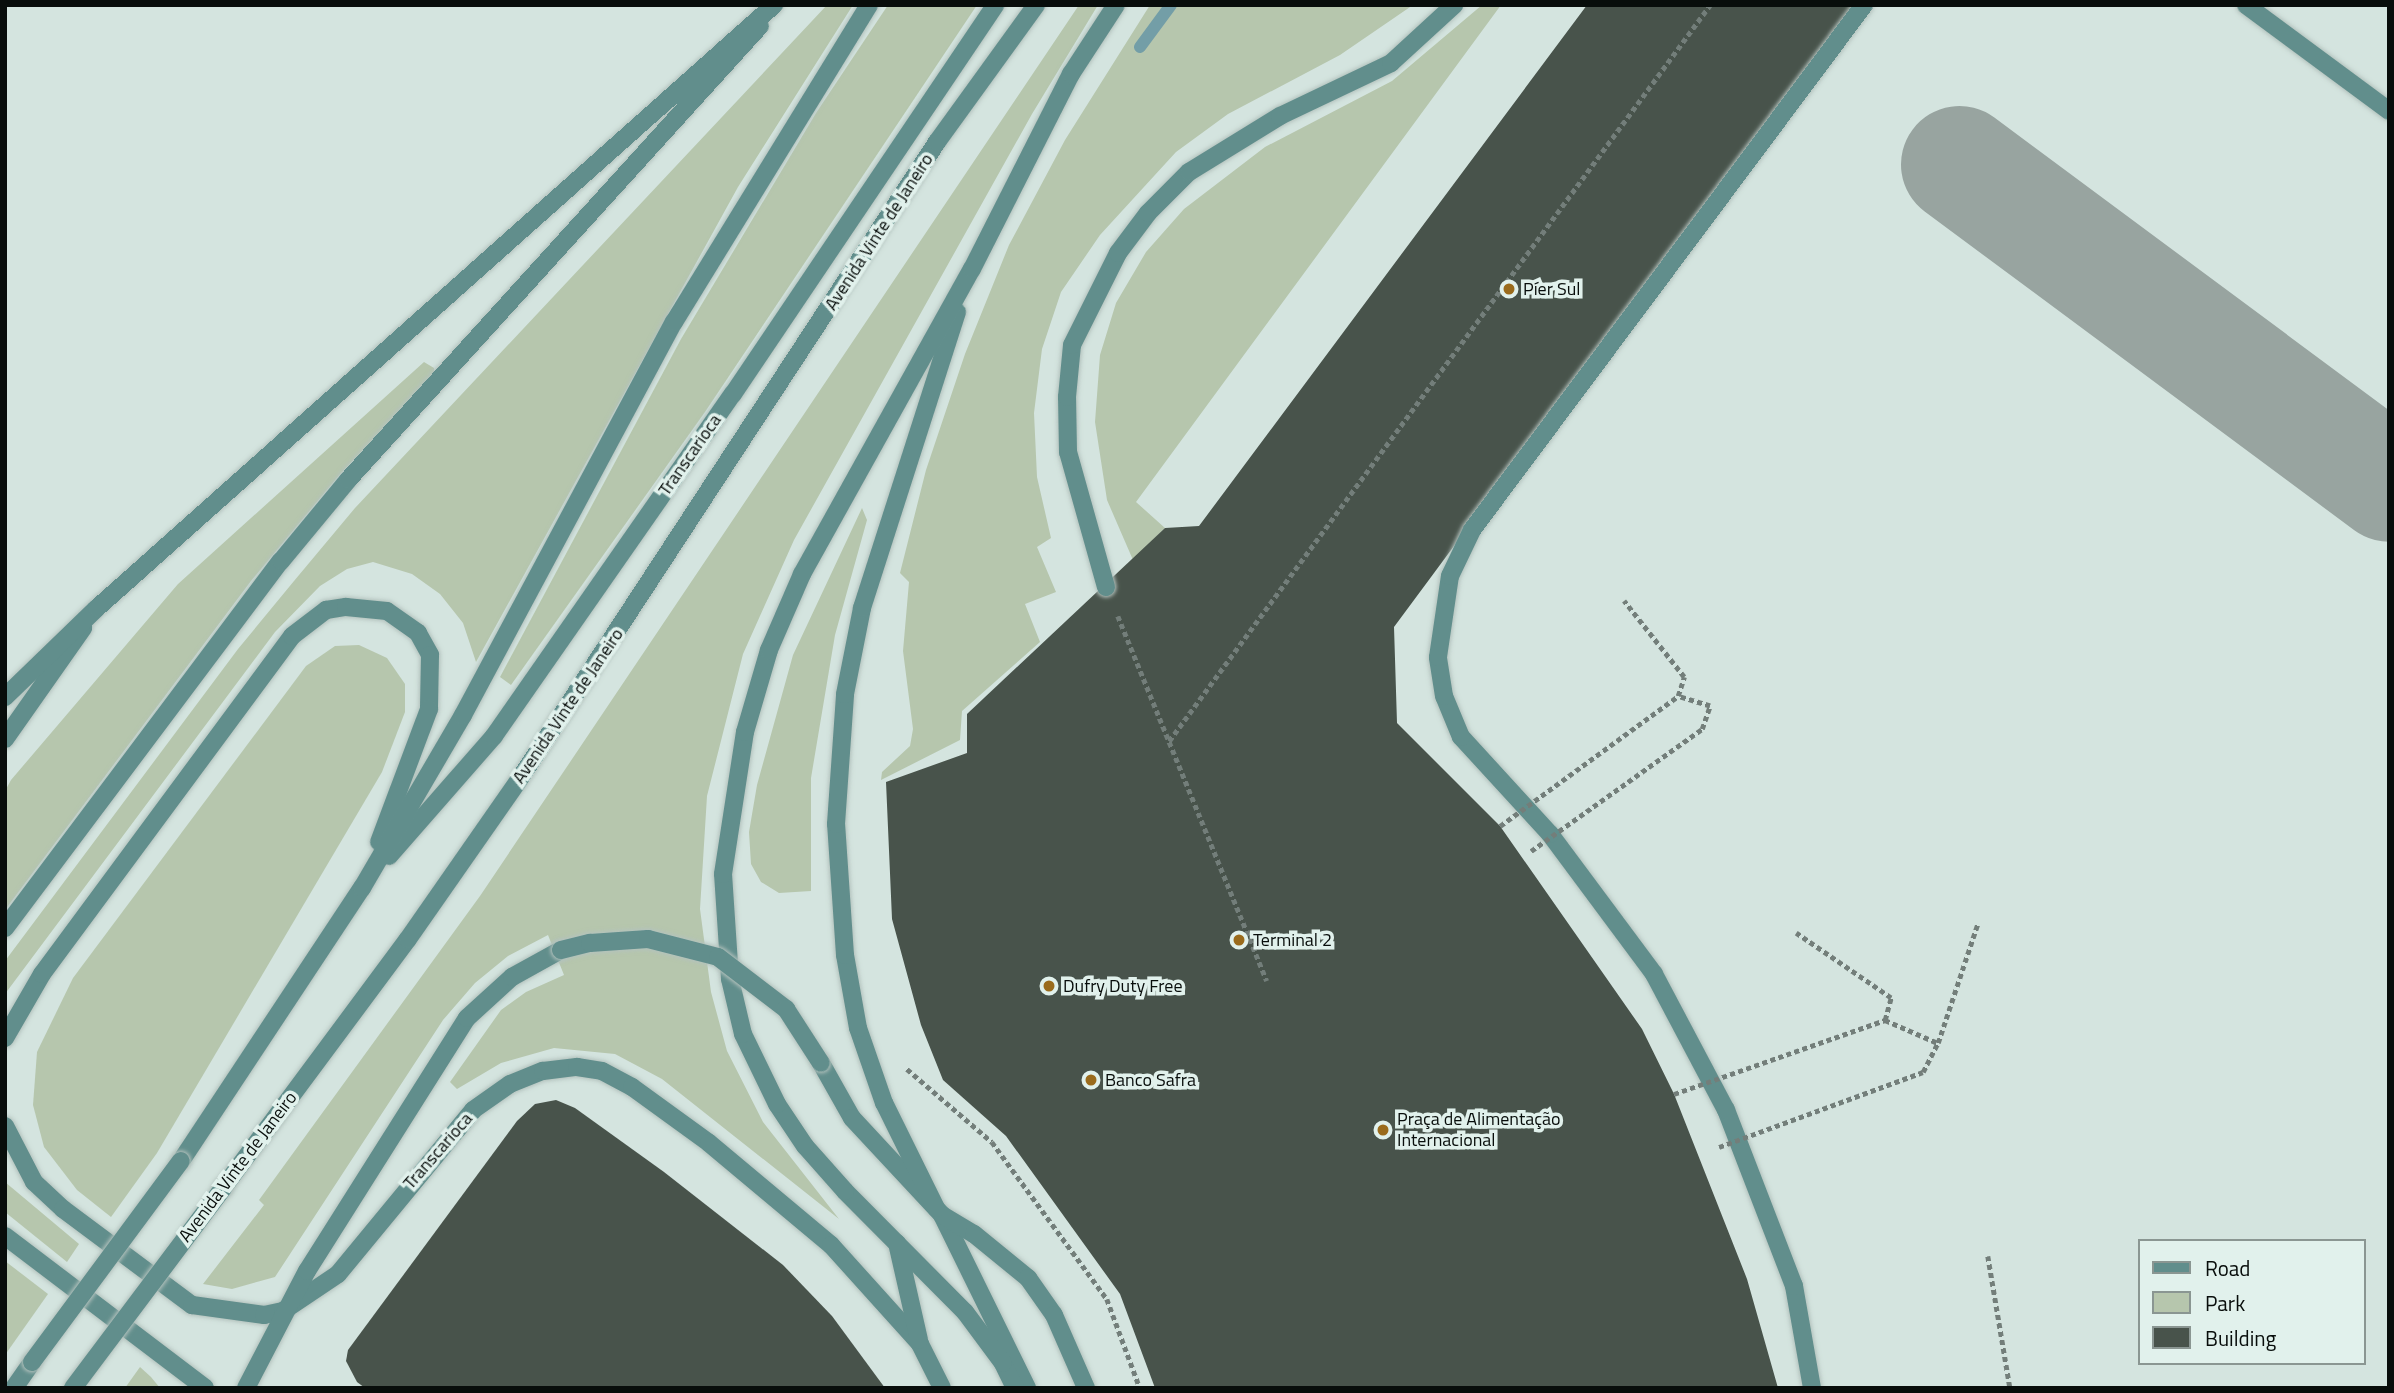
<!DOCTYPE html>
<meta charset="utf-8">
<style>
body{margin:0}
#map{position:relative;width:2394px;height:1393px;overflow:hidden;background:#d4e4df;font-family:"Titillium Web",sans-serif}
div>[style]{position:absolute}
.green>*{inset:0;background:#b6c6ad}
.stream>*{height:12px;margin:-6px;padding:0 6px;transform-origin:6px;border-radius:6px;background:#739ea7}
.taxiway>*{height:117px;margin:-58.5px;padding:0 58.5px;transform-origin:58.5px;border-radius:58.5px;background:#98a4a0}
.building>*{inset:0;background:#48534b}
.path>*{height:4.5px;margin-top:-2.25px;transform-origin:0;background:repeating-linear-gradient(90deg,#737e7a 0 5px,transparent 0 8.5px)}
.roads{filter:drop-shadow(0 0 2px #b3c2bd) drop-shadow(0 0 2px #b3c2bd)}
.service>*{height:18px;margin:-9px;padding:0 9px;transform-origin:9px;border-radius:9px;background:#618e8c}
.minor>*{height:18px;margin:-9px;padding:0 9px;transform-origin:9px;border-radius:9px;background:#618e8c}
.tertiary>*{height:18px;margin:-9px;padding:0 9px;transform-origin:9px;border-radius:9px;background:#618e8c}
.path-bridge>*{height:4.5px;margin-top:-2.25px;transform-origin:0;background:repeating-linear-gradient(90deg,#737e7a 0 5px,transparent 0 8.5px)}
.bridges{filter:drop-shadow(0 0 2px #b3c2bd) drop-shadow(0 0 2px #b3c2bd)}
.service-bridge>*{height:18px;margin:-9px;padding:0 9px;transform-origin:9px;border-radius:9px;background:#618e8c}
.minor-bridge>*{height:18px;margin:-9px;padding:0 9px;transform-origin:9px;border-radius:9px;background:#618e8c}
.tertiary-bridge>*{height:18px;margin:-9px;padding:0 9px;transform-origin:9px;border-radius:9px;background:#618e8c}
.dots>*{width:19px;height:19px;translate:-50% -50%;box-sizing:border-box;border:4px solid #e1f1ec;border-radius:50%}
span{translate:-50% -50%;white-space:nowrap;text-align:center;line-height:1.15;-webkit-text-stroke:7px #e1f1ec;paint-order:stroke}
.street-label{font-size:18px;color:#080d0b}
.poi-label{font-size:18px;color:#080d0b}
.left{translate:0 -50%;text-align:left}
.frame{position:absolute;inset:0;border:7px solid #080d0b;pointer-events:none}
.legend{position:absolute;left:2138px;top:1239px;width:228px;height:126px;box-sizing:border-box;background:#e1f1ec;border:2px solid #8a9692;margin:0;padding:9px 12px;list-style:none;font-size:21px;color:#080d0b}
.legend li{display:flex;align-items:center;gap:14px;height:35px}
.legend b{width:35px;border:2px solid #8a9692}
</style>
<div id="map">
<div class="green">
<div style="clip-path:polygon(827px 5px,853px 5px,738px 187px,476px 662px,463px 623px,440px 594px,412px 574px,373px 562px,347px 569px,320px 586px,275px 632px,5px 994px,5px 961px,238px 649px,294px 581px,355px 508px)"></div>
<div style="clip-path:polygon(888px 5px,977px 5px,705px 412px,511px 685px,500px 677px,681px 339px,816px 113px)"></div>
<div style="clip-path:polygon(1079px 5px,1098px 5px,1032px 114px,794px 540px,743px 654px,707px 796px,700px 909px,711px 992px,727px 1051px,763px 1122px,839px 1219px,662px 1079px,615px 1054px,554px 1048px,501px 1063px,457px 1089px,450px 1082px,501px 1010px,526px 992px,564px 975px,548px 935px,508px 956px,475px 983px,443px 1020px,275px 1277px,232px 1289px,203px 1284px,264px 1205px,259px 1200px,480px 896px)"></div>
<div style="clip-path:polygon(1150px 5px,1413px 5px,1340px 55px,1228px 114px,1176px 152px,1100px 235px,1061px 292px,1042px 349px,1034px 413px,1037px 477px,1051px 538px,1037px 547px,1056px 592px,1025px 604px,1040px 642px,962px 711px,960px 740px,881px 780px,882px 772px,910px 746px,913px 729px,903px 651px,909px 582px,900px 573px,926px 470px,965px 354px,1009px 245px,1065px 140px)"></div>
<div style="clip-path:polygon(1482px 5px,1501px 5px,1136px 502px,1165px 528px,1133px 560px,1107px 500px,1095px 422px,1100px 355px,1116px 303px,1146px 252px,1184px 209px,1265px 147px,1392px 81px)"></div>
<div style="clip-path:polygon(424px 362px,434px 368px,434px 375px,341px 473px,251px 581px,5px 910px,5px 791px,11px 780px,178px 584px)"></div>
<div style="clip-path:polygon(862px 508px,867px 520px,835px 635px,811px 778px,811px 891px,779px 893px,761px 882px,751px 864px,749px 832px,757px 785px,793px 655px)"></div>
<div style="clip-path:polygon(359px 645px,387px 658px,405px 684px,405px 712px,382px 772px,157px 1153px,111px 1217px,77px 1190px,44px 1147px,33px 1105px,37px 1052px,73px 978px,306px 666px,335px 646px)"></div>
<div style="clip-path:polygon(5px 1182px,79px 1244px,67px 1262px,5px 1212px)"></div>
<div style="clip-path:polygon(5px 1261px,48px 1294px,5px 1355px)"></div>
<div style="clip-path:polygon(140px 1367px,151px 1377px,160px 1388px,125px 1388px)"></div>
</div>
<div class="stream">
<div style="left:1140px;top:47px;width:52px;rotate:-53.6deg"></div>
</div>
<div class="taxiway">
<div style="left:1959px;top:164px;width:535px;rotate:36.57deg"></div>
</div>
<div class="building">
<div style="clip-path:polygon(1587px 5px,1855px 5px,1394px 627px,1397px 723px,1500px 826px,1642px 1029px,1674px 1094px,1747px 1279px,1778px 1388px,1155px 1388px,1120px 1294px,1006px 1136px,943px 1080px,921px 1025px,892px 919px,886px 782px,967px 753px,967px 714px,1165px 528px,1199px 526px)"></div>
<div style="clip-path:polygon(556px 1100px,575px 1108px,664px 1172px,783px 1265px,832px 1316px,885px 1388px,365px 1388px,357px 1382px,346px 1361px,348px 1350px,517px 1121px,535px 1104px)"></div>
</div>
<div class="path">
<div style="left:1118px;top:616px;width:394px;rotate:67.8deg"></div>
<div style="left:1169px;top:741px;width:913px;rotate:-53.68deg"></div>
<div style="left:1885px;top:1020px;width:58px;rotate:23.5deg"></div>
<div style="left:907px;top:1069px;width:112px;rotate:40.7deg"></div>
<div style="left:992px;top:1142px;width:195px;rotate:53.8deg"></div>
<div style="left:1107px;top:1299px;width:95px;rotate:69.7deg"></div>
<div style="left:1988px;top:1256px;width:134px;rotate:80.5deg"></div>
</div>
<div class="roads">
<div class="service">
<div style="left:2246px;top:5px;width:178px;rotate:36.5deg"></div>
<div style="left:1106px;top:587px;width:140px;rotate:-105.7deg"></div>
<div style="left:1068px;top:452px;width:55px;rotate:-91deg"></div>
<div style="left:1067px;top:397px;width:52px;rotate:-84.5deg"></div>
<div style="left:1072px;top:345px;width:103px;rotate:-63.4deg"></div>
<div style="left:1118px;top:253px;width:50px;rotate:-53.1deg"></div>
<div style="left:1148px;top:213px;width:58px;rotate:-45deg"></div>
<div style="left:1189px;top:172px;width:107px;rotate:-31.6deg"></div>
<div style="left:1280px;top:116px;width:123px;rotate:-25.5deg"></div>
<div style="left:1391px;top:63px;width:86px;rotate:-42.6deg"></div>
<div style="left:389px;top:856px;width:159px;rotate:-48.8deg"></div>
<div style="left:494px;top:736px;width:417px;rotate:-55.1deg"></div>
<div style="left:733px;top:394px;width:469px;rotate:-56deg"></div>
<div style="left:5px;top:1038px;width:74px;rotate:-60deg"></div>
<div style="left:42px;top:974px;width:420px;rotate:-53.5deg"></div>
<div style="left:292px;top:636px;width:43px;rotate:-37.4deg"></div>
<div style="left:326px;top:610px;width:20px;rotate:-9deg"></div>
<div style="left:346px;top:607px;width:41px;rotate:5.6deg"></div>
<div style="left:387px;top:611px;width:38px;rotate:35deg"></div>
<div style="left:418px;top:633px;width:25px;rotate:61deg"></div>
<div style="left:430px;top:655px;width:54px;rotate:91.1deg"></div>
<div style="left:429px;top:709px;width:142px;rotate:110.6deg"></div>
<div style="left:5px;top:1126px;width:63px;rotate:62.6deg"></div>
<div style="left:34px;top:1182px;width:40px;rotate:43deg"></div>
<div style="left:63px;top:1209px;width:161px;rotate:36.7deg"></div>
<div style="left:192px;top:1305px;width:73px;rotate:7.9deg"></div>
<div style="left:264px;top:1315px;width:19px;rotate:-12deg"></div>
<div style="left:283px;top:1311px;width:66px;rotate:-33.9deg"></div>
<div style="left:338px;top:1274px;width:212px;rotate:-50.5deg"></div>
<div style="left:473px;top:1110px;width:45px;rotate:-35.1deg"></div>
<div style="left:510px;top:1084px;width:35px;rotate:-22deg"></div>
<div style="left:543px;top:1071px;width:34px;rotate:-7deg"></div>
<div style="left:577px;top:1067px;width:25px;rotate:9deg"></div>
<div style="left:602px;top:1071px;width:34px;rotate:28deg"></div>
<div style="left:632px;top:1087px;width:95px;rotate:36deg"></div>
<div style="left:709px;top:1143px;width:159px;rotate:39.9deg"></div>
<div style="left:831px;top:1245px;width:133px;rotate:48deg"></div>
<div style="left:920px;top:1344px;width:49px;rotate:63.4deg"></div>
<div style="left:181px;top:1161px;width:328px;rotate:-56.5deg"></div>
<div style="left:362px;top:888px;width:200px;rotate:-59.7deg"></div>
<div style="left:463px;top:715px;width:446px;rotate:-61.8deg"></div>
<div style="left:674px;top:322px;width:372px;rotate:-58.4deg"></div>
<div style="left:942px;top:1215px;width:193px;rotate:63.8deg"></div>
<div style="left:897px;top:1243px;width:99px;rotate:77.2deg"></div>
<div style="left:14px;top:1388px;width:32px;rotate:-55deg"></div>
<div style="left:1812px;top:1388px;width:104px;rotate:-100deg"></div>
<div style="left:1794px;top:1286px;width:189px;rotate:-111.1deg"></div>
<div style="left:1726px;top:1110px;width:154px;rotate:-117.9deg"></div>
<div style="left:1654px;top:974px;width:174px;rotate:-126.6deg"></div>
<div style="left:1550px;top:834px;width:132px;rotate:-132.5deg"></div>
<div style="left:1461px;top:737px;width:44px;rotate:-112.5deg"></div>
<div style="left:1444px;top:696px;width:39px;rotate:-99deg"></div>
<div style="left:1438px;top:657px;width:82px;rotate:-81.6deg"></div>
<div style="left:1450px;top:576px;width:51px;rotate:-64.4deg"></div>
<div style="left:1472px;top:530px;width:655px;rotate:-53.25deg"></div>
</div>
<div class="minor">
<div style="left:5px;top:739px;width:136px;rotate:-54.9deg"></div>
<div style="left:5px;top:928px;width:459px;rotate:-53.1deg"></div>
<div style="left:281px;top:561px;width:105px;rotate:-50.4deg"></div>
<div style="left:348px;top:480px;width:613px;rotate:-47.78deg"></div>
<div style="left:821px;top:1063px;width:63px;rotate:60.6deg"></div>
<div style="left:852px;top:1118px;width:132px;rotate:47.1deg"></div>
<div style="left:942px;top:1215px;width:37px;rotate:31deg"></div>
<div style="left:974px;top:1234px;width:70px;rotate:39.2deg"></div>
<div style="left:1028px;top:1278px;width:45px;rotate:54.9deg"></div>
<div style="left:1054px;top:1315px;width:80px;rotate:66.3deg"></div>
<div style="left:936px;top:1208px;width:117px;rotate:-116.3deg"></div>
<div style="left:884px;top:1103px;width:79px;rotate:-109.1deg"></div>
<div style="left:858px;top:1028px;width:74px;rotate:-100.1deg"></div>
<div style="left:845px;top:955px;width:131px;rotate:-93.9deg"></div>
<div style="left:836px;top:824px;width:130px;rotate:-86deg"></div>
<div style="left:845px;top:694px;width:88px;rotate:-78.8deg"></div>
<div style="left:862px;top:608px;width:311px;rotate:-72.2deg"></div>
<div style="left:5px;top:1236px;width:251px;rotate:37.2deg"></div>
<div style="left:246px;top:1388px;width:132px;rotate:-62.5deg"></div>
<div style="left:307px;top:1271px;width:299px;rotate:-57.7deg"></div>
<div style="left:467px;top:1018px;width:61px;rotate:-42.3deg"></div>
<div style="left:512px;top:977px;width:56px;rotate:-28.9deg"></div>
<div style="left:1015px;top:1388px;width:28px;rotate:-116deg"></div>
<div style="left:1003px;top:1363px;width:64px;rotate:-126.7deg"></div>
<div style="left:965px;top:1312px;width:170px;rotate:-134.8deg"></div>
<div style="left:845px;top:1191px;width:60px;rotate:-131.6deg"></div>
<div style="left:805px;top:1146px;width:50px;rotate:-123.7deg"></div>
<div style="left:777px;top:1104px;width:78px;rotate:-115.9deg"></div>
<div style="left:743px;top:1034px;width:57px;rotate:-103.3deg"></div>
<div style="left:730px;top:979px;width:105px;rotate:-93.8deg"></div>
<div style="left:723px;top:874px;width:144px;rotate:-81.2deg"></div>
<div style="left:745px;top:732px;width:85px;rotate:-73.7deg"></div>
<div style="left:769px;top:650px;width:83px;rotate:-66.5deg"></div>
<div style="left:802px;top:574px;width:349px;rotate:-60.9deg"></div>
<div style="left:972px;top:269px;width:219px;rotate:-63.1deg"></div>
<div style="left:1071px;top:74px;width:82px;rotate:-56.9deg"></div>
</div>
<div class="tertiary">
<div style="left:5px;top:697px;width:128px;rotate:-44.1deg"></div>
<div style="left:97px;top:608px;width:907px;rotate:-41.69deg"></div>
<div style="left:223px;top:1188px;width:310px;rotate:-53.4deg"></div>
<div style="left:408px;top:939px;width:194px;rotate:-55.1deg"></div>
<div style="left:519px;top:780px;width:763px;rotate:-56.77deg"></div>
<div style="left:937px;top:142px;width:169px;rotate:-54.1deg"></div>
</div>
</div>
<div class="path-bridge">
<div style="left:1500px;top:826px;width:220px;rotate:-36.1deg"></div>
<div style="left:1678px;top:696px;width:20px;rotate:-72deg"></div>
<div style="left:1684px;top:677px;width:97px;rotate:-128.3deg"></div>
<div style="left:1531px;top:851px;width:210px;rotate:-35.5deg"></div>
<div style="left:1702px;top:729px;width:24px;rotate:-71deg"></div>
<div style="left:1710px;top:706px;width:34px;rotate:-163deg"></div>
<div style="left:1674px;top:1094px;width:224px;rotate:-19.3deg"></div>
<div style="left:1885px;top:1020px;width:23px;rotate:-75deg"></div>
<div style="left:1891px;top:998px;width:115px;rotate:-145.6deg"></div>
<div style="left:1719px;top:1147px;width:217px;rotate:-20.2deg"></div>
<div style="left:1923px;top:1072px;width:33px;rotate:-63deg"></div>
<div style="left:1938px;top:1043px;width:126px;rotate:-71.6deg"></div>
</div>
<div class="bridges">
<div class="service-bridge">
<div style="left:32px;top:1362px;width:250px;rotate:-53.5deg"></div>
</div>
<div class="minor-bridge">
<div style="left:561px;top:950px;width:30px;rotate:-14deg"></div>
<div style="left:590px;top:943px;width:58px;rotate:-3.9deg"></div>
<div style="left:648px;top:939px;width:72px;rotate:14.4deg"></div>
<div style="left:718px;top:957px;width:86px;rotate:37.4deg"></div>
<div style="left:786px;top:1009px;width:64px;rotate:57.1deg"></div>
</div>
<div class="tertiary-bridge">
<div style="left:73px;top:1388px;width:250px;rotate:-53.1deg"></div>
</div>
</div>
<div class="dots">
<div style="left:1509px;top:289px;background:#9a6b1c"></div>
<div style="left:1239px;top:940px;background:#9a6b1c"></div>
<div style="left:1049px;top:986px;background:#9a6b1c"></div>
<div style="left:1091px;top:1080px;background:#9a6b1c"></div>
<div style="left:1383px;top:1130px;background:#9a6b1c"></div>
</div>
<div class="street-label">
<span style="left:879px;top:232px;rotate:-57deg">Avenida Vinte de Janeiro</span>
<span style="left:690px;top:455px;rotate:-55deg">Transcarioca</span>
<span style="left:568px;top:706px;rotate:-56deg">Avenida Vinte de Janeiro</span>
<span style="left:438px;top:1151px;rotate:-49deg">Transcarioca</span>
<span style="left:238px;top:1167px;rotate:-53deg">Avenida Vinte de Janeiro</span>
</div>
<div class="poi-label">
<span class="left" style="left:1523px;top:289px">Píer Sul</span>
<span class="left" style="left:1253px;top:940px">Terminal 2</span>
<span class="left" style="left:1063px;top:986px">Dufry Duty Free</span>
<span class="left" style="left:1105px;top:1080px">Banco Safra</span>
<span class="left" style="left:1397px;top:1130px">Praça de Alimentação<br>Internacional</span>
</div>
<div class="frame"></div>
<ul class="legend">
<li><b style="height:9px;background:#618e8c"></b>Road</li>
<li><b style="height:19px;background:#b6c6ad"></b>Park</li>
<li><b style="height:19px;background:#48534b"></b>Building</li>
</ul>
</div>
